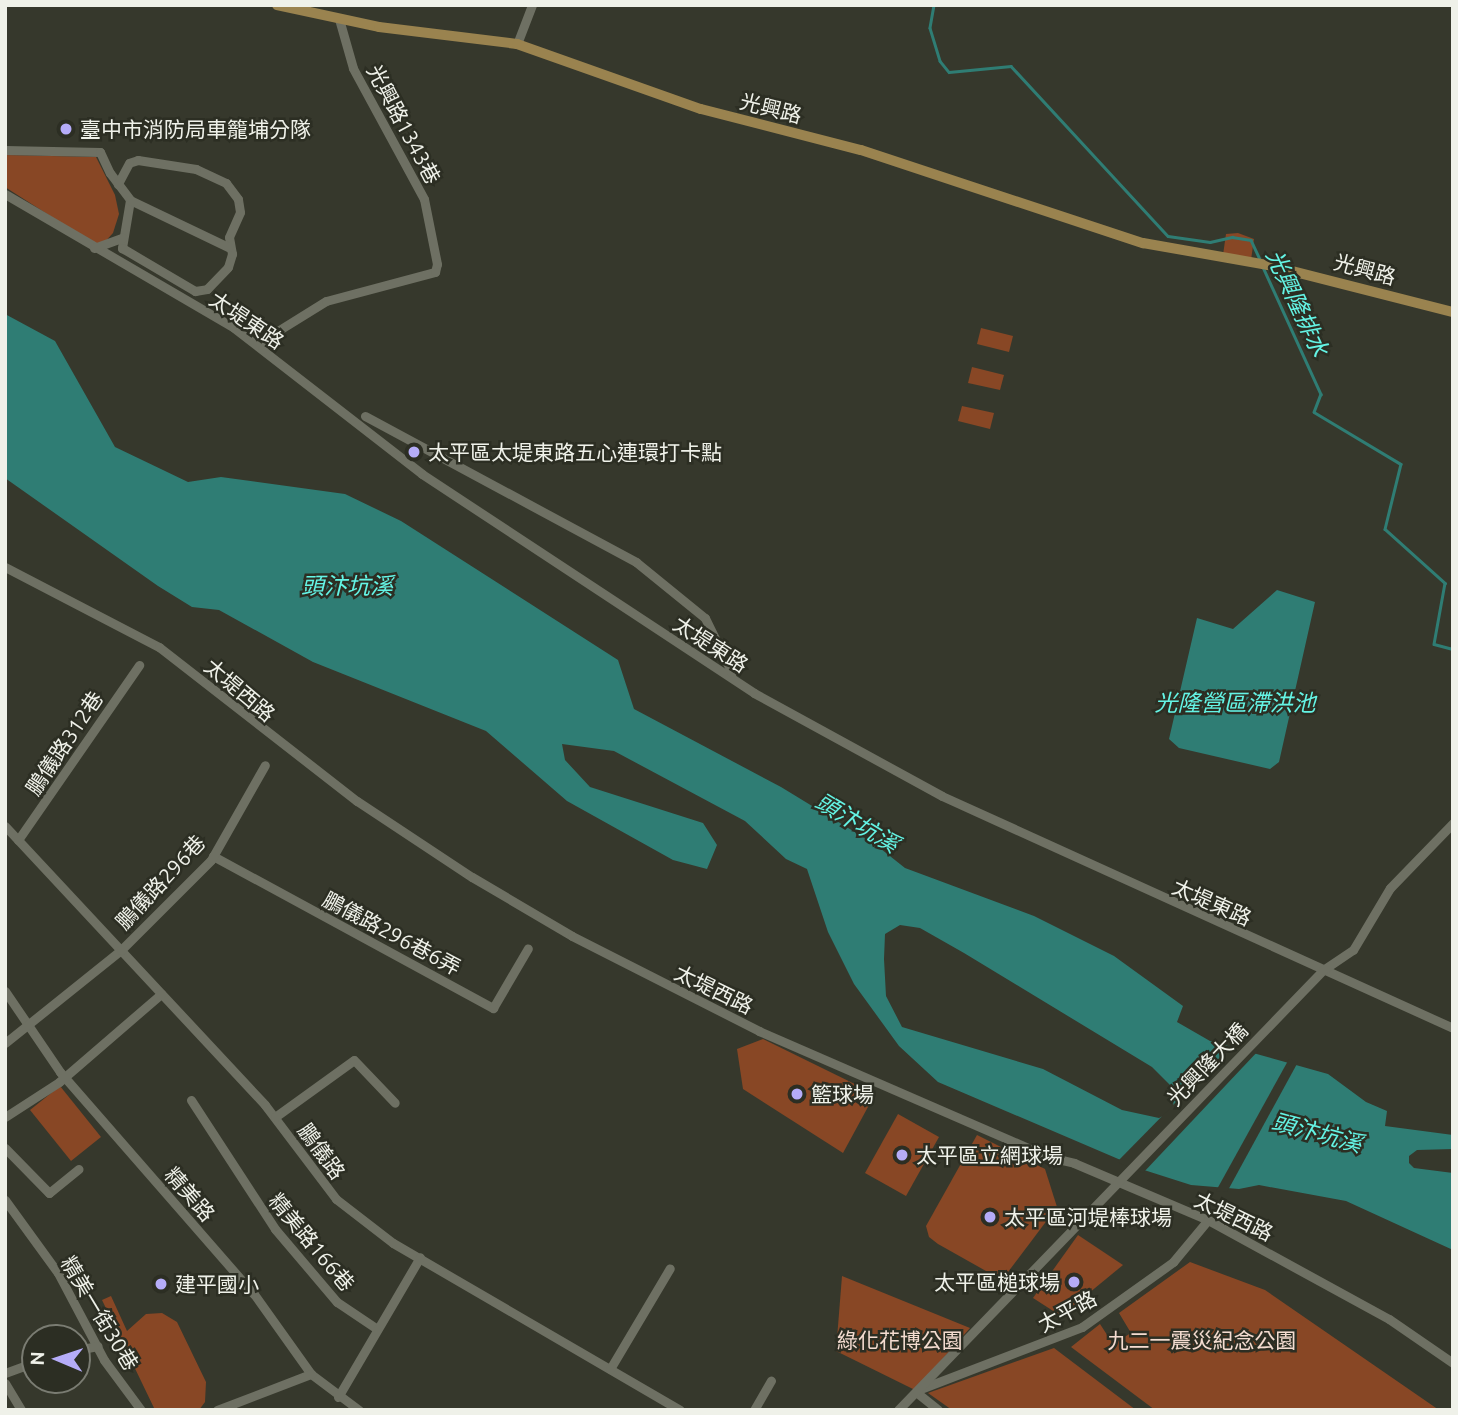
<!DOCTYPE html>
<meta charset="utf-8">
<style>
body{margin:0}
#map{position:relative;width:1458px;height:1415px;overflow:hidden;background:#36382c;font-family:Ubuntu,"Noto Sans TC",sans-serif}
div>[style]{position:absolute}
.green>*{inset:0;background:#884725}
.water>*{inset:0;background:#2f7d74}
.pier>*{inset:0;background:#36382c}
.stream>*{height:2.5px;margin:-1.25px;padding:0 1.25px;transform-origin:1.25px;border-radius:1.25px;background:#2f7d74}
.minor>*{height:9px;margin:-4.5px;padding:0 4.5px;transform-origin:4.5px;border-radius:4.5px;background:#6e7063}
.major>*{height:10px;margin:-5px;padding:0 5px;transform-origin:5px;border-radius:5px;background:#9a834f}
.dots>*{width:19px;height:19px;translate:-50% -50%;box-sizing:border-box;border:4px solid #2c2e23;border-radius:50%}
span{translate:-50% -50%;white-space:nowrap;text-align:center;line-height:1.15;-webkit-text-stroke:5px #2c2e23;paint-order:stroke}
.street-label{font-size:21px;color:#eff1e9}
.poi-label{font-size:21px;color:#eff1e9}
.left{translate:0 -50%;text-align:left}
.right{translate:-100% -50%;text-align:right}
.park-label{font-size:21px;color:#f4dcd0}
.water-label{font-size:23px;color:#64f4e5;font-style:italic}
.frame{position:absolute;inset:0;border:7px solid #eff1e9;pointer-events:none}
.north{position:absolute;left:21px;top:1324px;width:70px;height:70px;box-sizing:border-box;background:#2c2e23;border:2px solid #7a7c72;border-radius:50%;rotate:272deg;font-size:19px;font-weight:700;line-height:28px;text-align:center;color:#eff1e9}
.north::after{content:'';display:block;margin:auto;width:24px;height:32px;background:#b5acf8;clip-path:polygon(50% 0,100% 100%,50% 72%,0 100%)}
</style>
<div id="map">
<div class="green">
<div style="clip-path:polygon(5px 155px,96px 157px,115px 195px,119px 214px,113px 233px,103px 244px,94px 244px,5px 187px)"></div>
<div style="clip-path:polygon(1238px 233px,1254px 239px,1251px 260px,1223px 255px,1226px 234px)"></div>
<div style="clip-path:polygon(981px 328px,1013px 336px,1009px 352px,977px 344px)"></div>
<div style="clip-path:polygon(972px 367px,1004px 375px,1000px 390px,968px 383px)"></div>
<div style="clip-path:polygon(962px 406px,994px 413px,990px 429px,958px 421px)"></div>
<div style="clip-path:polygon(763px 1039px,875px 1094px,843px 1153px,743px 1089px,737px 1049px)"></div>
<div style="clip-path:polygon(60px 1086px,101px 1137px,71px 1161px,30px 1110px)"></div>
<div style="clip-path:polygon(898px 1114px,939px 1137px,906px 1196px,865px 1173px)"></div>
<div style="clip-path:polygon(977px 1135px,1045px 1169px,1057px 1207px,1002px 1280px,938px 1244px,929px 1237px,926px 1226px)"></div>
<div style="clip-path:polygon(1078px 1235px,1123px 1265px,1061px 1316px,1033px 1298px)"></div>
<div style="clip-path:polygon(1190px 1262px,1265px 1290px,1439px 1410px,1155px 1410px,1071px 1347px,1100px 1324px,1113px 1344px,1131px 1333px,1119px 1313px)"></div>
<div style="clip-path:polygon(842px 1276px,970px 1328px,915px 1390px,836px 1351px)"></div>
<div style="clip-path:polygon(111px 1296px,127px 1331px,146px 1314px,162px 1313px,177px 1322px,206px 1382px,205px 1402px,199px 1410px,155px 1410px,102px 1300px)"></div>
<div style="clip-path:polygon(1054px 1348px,1136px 1410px,952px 1410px,928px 1393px)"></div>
</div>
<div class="water">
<div style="clip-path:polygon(evenodd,5px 314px,55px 341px,115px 447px,188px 482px,221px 477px,345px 494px,401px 521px,618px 660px,634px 709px,781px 787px,876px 845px,905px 868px,1034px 916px,1114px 956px,1183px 1006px,1177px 1022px,1210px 1041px,1328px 1074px,1366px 1102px,1387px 1111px,1385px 1126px,1453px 1135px,1453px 1149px,1417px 1150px,1409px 1156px,1409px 1163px,1414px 1168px,1453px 1173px,1453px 1250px,1346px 1201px,1259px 1185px,1239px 1189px,1191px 1185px,1144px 1170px,938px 1082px,899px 1046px,854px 984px,828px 932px,807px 869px,786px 859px,745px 821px,614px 751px,562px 744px,565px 760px,590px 787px,703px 823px,717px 845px,707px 869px,673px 860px,567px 801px,486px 731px,313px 662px,219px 610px,192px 607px,158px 586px,5px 478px,5px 314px,900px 925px,920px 928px,964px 953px,1152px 1067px,1174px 1089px,1173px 1111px,1159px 1118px,1122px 1110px,1043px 1069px,902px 1027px,886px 996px,884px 959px,885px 934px,900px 925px)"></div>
<div style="clip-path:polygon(1277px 590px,1315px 602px,1279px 762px,1270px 769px,1179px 748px,1169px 739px,1197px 618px,1233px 629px)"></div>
</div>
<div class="pier">
<div style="clip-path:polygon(1233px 1044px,1259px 1050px,1143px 1173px,1117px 1162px)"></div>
<div style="clip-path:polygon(1289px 1059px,1298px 1062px,1227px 1192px,1216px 1191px)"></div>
</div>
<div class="stream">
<div style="left:934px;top:5px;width:23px;rotate:100deg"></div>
<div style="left:930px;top:28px;width:34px;rotate:73deg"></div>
<div style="left:940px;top:61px;width:14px;rotate:51deg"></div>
<div style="left:949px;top:72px;width:62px;rotate:-5.5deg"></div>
<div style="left:1011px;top:66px;width:231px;rotate:47.3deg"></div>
<div style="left:1168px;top:236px;width:42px;rotate:8.1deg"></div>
<div style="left:1210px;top:242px;width:23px;rotate:-13deg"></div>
<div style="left:1232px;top:237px;width:19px;rotate:9deg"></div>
<div style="left:1251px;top:240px;width:23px;rotate:65deg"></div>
<div style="left:1263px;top:267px;width:140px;rotate:65.5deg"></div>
<div style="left:1321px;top:394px;width:19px;rotate:111deg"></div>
<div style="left:1314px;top:412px;width:101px;rotate:30.9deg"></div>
<div style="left:1401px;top:464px;width:67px;rotate:103.8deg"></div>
<div style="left:1385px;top:529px;width:81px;rotate:42deg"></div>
<div style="left:1445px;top:583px;width:62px;rotate:100.2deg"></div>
<div style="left:1434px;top:644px;width:20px;rotate:15deg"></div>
</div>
<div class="minor">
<div style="left:517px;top:44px;width:42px;rotate:-69deg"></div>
<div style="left:5px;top:150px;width:95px;rotate:1.2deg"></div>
<div style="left:100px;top:152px;width:23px;rotate:65deg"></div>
<div style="left:110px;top:173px;width:34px;rotate:53deg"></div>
<div style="left:130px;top:200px;width:49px;rotate:99.5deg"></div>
<div style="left:122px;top:248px;width:85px;rotate:30.5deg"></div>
<div style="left:195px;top:291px;width:12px;rotate:-9deg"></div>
<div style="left:207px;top:289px;width:30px;rotate:-46deg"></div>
<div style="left:228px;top:267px;width:14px;rotate:-73deg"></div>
<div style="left:232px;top:254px;width:17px;rotate:-100deg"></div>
<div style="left:229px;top:237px;width:27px;rotate:-66deg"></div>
<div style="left:240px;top:212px;width:13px;rotate:-99deg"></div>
<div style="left:238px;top:199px;width:20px;rotate:-127deg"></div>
<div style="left:226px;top:183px;width:33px;rotate:-155deg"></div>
<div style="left:196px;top:169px;width:59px;rotate:-171.2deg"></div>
<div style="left:138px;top:160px;width:9px;rotate:162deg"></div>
<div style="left:129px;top:163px;width:24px;rotate:118deg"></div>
<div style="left:5px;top:194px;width:265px;rotate:30.3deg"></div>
<div style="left:234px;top:328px;width:238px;rotate:37.8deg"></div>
<div style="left:422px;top:474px;width:398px;rotate:33.4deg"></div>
<div style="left:754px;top:693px;width:214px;rotate:28.7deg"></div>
<div style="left:942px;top:796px;width:561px;rotate:24.42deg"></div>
<div style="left:130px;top:200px;width:109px;rotate:25.6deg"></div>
<div style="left:94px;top:248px;width:30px;rotate:-20deg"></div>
<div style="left:262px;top:349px;width:22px;rotate:-51deg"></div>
<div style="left:276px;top:332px;width:59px;rotate:-31.8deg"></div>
<div style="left:326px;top:301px;width:113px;rotate:-14.9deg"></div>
<div style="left:435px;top:272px;width:8px;rotate:-76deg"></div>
<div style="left:437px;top:264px;width:66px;rotate:-101.3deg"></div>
<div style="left:424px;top:199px;width:149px;rotate:-118.5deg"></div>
<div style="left:353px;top:68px;width:51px;rotate:-105.9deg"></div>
<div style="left:365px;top:416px;width:308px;rotate:28.3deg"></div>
<div style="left:636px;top:562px;width:89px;rotate:39.1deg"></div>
<div style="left:705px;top:618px;width:61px;rotate:63.9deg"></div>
<div style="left:5px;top:567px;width:174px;rotate:27.5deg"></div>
<div style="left:159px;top:647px;width:251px;rotate:37.9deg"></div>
<div style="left:357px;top:801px;width:138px;rotate:33.5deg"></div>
<div style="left:472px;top:877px;width:116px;rotate:30.5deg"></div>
<div style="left:572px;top:936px;width:210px;rotate:26.9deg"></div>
<div style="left:759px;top:1031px;width:316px;rotate:23.5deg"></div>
<div style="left:1049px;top:1157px;width:26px;rotate:13deg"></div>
<div style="left:1074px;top:1163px;width:146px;rotate:23deg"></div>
<div style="left:1208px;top:1220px;width:206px;rotate:28.7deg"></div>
<div style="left:1389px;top:1319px;width:78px;rotate:34.5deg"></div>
<div style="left:5px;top:826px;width:381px;rotate:47deg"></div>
<div style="left:265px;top:1105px;width:118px;rotate:52.9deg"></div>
<div style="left:336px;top:1199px;width:72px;rotate:37.7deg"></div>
<div style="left:393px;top:1243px;width:332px;rotate:30.2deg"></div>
<div style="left:18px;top:840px;width:213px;rotate:-55.3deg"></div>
<div style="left:213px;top:856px;width:319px;rotate:28.5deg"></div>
<div style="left:493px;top:1008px;width:69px;rotate:-59.7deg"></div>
<div style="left:5px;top:991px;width:98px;rotate:55.8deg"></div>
<div style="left:60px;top:1072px;width:295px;rotate:48.9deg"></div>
<div style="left:254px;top:1294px;width:98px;rotate:54.5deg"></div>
<div style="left:311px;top:1374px;width:60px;rotate:36.9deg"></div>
<div style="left:5px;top:1043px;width:149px;rotate:-38.7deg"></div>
<div style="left:121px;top:950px;width:127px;rotate:-45deg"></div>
<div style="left:211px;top:860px;width:109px;rotate:-60.4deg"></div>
<div style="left:191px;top:1100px;width:154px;rotate:56.9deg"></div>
<div style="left:275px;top:1229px;width:96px;rotate:49.7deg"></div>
<div style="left:337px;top:1302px;width:48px;rotate:34deg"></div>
<div style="left:5px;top:1117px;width:64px;rotate:-32.9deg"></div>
<div style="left:59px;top:1082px;width:135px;rotate:-40.8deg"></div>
<div style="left:275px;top:1117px;width:97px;rotate:-35.8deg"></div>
<div style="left:354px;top:1060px;width:59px;rotate:46.4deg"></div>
<div style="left:5px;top:1148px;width:63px;rotate:45.6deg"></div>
<div style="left:49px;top:1193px;width:38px;rotate:-39deg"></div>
<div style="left:5px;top:1200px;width:90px;rotate:54deg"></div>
<div style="left:58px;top:1273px;width:98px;rotate:62.1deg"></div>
<div style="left:104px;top:1360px;width:62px;rotate:53.5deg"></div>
<div style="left:77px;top:1350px;width:21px;rotate:-11deg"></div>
<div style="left:610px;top:1369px;width:117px;rotate:-59.3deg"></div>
<div style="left:5px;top:1373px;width:32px;rotate:-20deg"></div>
<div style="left:5px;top:1383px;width:31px;rotate:59deg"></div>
<div style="left:923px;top:1388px;width:170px;rotate:-21deg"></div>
<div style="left:1082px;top:1327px;width:112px;rotate:-35.5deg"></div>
<div style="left:1173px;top:1262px;width:55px;rotate:-50.2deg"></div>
<div style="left:916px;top:1392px;width:28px;rotate:39deg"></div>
<div style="left:338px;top:1397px;width:162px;rotate:-59.6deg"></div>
<div style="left:217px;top:1410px;width:101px;rotate:-21deg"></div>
<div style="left:754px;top:1410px;width:34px;rotate:-60deg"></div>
<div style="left:898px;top:1410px;width:612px;rotate:-45.99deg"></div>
<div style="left:1323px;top:970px;width:36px;rotate:-34deg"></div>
<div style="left:1353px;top:950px;width:72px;rotate:-59.2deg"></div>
<div style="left:1390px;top:888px;width:91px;rotate:-45.9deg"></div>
</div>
<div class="major">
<div style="left:277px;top:5px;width:104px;rotate:12.2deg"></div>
<div style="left:379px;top:27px;width:139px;rotate:7deg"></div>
<div style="left:517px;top:44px;width:195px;rotate:19.5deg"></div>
<div style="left:701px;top:109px;width:165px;rotate:14.4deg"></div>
<div style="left:861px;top:150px;width:297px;rotate:18.3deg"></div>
<div style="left:1143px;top:243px;width:127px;rotate:10deg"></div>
<div style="left:1268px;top:265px;width:191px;rotate:14.3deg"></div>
</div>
<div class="dots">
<div style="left:66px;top:129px;background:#b5acf8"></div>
<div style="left:414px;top:452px;background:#b5acf8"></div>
<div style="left:797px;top:1094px;background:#b5acf8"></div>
<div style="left:902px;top:1155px;background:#b5acf8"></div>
<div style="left:990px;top:1217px;background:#b5acf8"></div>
<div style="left:1074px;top:1282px;background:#b5acf8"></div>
<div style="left:161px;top:1284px;background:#b5acf8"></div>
</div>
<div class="street-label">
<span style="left:771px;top:108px;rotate:14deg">光興路</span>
<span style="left:404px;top:124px;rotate:62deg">光興路1343巷</span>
<span style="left:1365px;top:269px;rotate:15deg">光興路</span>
<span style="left:247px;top:320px;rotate:34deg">太堤東路</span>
<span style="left:711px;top:644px;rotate:33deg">太堤東路</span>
<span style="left:240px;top:690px;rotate:40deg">太堤西路</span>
<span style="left:64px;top:743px;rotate:-56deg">鵬儀路312巷</span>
<span style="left:160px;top:882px;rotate:-47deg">鵬儀路296巷</span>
<span style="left:1212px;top:902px;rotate:24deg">太堤東路</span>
<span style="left:392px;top:933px;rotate:28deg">鵬儀路296巷6弄</span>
<span style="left:714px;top:989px;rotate:26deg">太堤西路</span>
<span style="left:1207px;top:1064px;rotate:-46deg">光興隆大橋</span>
<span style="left:322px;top:1151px;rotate:54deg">鵬儀路</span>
<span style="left:190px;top:1194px;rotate:49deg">精美路</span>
<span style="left:1234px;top:1216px;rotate:26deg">太堤西路</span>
<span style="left:312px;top:1242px;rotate:50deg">精美路166巷</span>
<span style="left:1067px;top:1311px;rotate:-28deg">太平路</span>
<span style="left:100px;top:1313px;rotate:59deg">精美一街30巷</span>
</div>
<div class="poi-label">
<span class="left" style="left:80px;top:129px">臺中市消防局車籠埔分隊</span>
<span class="left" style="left:428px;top:452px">太平區太堤東路五心連環打卡點</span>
<span class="left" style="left:811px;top:1094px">籃球場</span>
<span class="left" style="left:916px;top:1155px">太平區立網球場</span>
<span class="left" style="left:1004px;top:1217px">太平區河堤棒球場</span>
<span class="right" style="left:1060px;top:1282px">太平區槌球場</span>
<span class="left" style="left:175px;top:1284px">建平國小</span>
</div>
<div class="park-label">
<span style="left:900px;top:1340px">綠化花博公園</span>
<span style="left:1202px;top:1340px">九二一震災紀念公園</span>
</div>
<div class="water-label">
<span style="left:1297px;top:303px;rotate:65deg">光興隆排水</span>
<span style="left:347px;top:586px">頭汴坑溪</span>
<span style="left:1235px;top:703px">光隆營區滯洪池</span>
<span style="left:857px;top:823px;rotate:31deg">頭汴坑溪</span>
<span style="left:1317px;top:1133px;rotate:15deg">頭汴坑溪</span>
</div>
<div class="frame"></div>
<div class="north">N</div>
</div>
